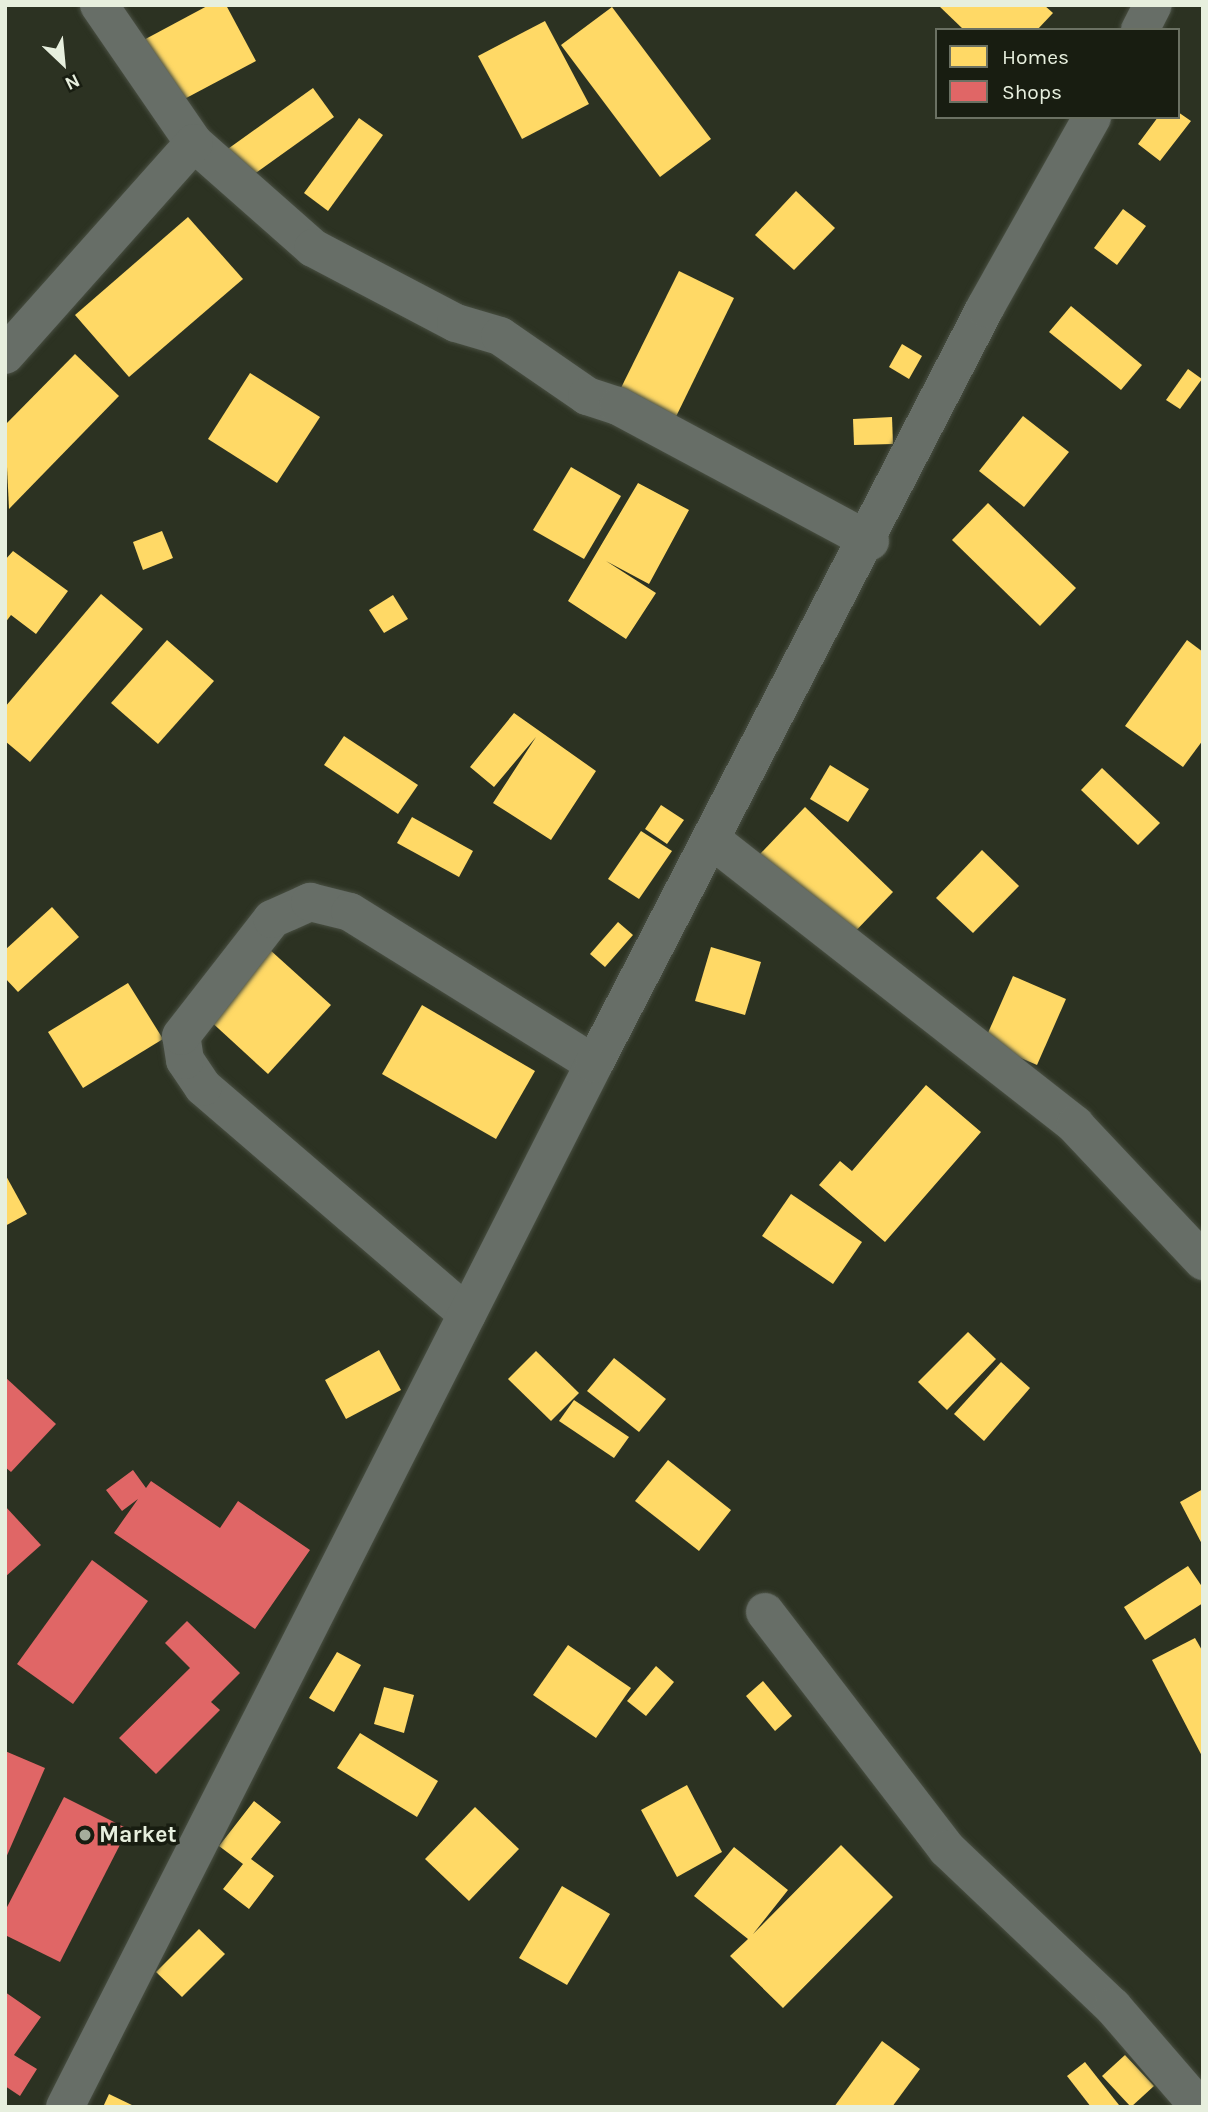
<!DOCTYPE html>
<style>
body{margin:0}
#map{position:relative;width:1208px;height:2112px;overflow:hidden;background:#2c3222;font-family:Karla,sans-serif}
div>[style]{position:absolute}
.homes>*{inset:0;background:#ffd966}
.shops>*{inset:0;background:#e06666}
.roads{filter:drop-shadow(0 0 2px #494f42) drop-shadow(0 0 2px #494f42)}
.street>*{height:38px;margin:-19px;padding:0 19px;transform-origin:19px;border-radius:19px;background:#676e67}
.dots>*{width:19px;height:19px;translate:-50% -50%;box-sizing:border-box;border:4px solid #181d11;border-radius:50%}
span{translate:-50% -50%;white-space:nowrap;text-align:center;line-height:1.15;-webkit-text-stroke:7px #181d11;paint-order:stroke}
.poi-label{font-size:23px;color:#e7efde;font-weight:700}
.left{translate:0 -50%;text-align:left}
.frame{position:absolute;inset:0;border:7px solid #e7efde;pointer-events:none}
.legend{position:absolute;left:935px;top:28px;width:245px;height:91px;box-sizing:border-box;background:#181d11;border:2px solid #6b7163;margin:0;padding:9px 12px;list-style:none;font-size:21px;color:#e7efde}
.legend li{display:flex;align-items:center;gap:14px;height:35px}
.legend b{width:35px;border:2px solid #6b7163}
.north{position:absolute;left:28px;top:28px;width:70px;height:70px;-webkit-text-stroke:5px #181d11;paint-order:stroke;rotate:154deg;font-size:19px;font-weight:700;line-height:28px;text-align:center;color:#e7efde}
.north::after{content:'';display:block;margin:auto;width:24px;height:32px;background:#e7efde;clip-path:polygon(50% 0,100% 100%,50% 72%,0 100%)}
</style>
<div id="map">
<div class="homes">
<div style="clip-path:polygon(209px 5px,226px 5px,256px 61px,158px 113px,125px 50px)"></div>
<div style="clip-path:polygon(938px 5px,1044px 5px,1053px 13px,1037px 30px,964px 30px)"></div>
<div style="clip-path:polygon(612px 7px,711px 139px,660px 177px,561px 45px)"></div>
<div style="clip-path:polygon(545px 21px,589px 104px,522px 139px,478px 56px)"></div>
<div style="clip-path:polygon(313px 88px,334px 117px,239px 185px,218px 156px)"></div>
<div style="clip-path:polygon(1178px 112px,1191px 121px,1160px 161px,1138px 144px,1158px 117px,1178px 117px)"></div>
<div style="clip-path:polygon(359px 118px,383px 135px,328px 211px,304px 193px)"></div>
<div style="clip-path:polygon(796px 191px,835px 228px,794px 270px,755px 235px)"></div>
<div style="clip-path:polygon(1123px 209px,1146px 226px,1117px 265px,1094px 248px)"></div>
<div style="clip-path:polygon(188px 217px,243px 279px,129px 377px,75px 315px)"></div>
<div style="clip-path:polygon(679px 271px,734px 298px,667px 435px,611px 408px)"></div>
<div style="clip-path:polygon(1071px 306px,1142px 365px,1121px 390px,1049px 332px)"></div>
<div style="clip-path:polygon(902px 344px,922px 356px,909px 379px,889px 367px)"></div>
<div style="clip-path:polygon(75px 354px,119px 396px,9px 509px,5px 425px)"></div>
<div style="clip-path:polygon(1188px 369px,1202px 379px,1180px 409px,1166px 400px)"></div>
<div style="clip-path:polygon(250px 373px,320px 417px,277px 483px,208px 439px)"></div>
<div style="clip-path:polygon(1023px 416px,1069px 452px,1024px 507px,979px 471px)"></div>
<div style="clip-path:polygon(892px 417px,893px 444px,854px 445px,853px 419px)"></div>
<div style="clip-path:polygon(571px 467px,621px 496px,584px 559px,533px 530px)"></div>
<div style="clip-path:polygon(638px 483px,689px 510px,649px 584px,606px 561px,656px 593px,626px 639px,568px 601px)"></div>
<div style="clip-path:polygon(988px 503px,1076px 588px,1040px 626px,952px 540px)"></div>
<div style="clip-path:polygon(162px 531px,173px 558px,143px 570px,133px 542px)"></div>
<div style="clip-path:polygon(13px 551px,68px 591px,36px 634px,11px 615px,5px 623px,5px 560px)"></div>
<div style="clip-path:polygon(101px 594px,143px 629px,30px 762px,5px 741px,5px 707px)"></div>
<div style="clip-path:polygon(393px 595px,408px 619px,384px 633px,369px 610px)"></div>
<div style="clip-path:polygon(167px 640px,214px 681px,158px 744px,111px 703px)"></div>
<div style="clip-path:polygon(1187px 640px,1203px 652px,1203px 740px,1183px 767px,1125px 726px)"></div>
<div style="clip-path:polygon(514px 713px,596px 771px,551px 840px,493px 803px,536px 737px,494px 787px,470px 767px)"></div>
<div style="clip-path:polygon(344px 736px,418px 785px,398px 814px,324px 765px)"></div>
<div style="clip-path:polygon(830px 765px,869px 789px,848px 822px,810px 799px)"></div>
<div style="clip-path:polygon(1102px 768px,1160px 823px,1138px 845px,1081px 790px)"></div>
<div style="clip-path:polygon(661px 805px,684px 820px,667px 844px,645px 829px)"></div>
<div style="clip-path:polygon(805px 807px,893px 892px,848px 939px,760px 854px)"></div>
<div style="clip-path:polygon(412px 817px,473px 851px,459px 877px,397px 843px)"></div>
<div style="clip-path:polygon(641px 831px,672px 851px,639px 899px,608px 879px)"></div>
<div style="clip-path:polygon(982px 850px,1019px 886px,973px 933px,936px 898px)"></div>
<div style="clip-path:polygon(52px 907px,79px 937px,18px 992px,5px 978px,5px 950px)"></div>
<div style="clip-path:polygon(618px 922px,633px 935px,605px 967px,590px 954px)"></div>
<div style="clip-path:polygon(711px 947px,761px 962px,745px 1015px,695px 1001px)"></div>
<div style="clip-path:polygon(269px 949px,331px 1005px,268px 1074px,207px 1018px)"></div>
<div style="clip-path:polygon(1013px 976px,1066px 999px,1037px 1065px,984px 1042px)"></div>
<div style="clip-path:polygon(128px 983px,163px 1039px,83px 1088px,48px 1032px)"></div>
<div style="clip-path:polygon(422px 1005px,535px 1071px,496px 1139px,382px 1074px)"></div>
<div style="clip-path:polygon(926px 1085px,981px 1132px,885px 1242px,819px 1185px,840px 1161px,852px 1171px)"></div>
<div style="clip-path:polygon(5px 1174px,27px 1214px,5px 1226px)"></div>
<div style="clip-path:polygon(791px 1194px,862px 1242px,833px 1284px,762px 1236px)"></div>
<div style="clip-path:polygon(968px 1332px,996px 1359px,947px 1410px,918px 1382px)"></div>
<div style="clip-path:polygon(379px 1350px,401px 1390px,346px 1419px,325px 1380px)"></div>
<div style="clip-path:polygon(536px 1351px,579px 1393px,551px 1421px,508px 1379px)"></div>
<div style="clip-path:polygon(614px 1358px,666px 1399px,639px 1432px,587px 1391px)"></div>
<div style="clip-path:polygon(1001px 1362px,1030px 1388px,984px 1441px,954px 1414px)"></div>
<div style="clip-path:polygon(574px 1400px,629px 1437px,614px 1458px,559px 1421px)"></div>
<div style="clip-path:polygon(668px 1460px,731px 1510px,699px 1551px,635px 1501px)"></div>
<div style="clip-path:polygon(1203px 1489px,1203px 1546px,1180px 1502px)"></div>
<div style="clip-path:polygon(1188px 1566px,1203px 1588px,1203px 1603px,1145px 1640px,1124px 1607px)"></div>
<div style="clip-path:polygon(1195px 1638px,1203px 1652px,1203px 1758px,1152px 1660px)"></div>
<div style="clip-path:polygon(568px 1645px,631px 1688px,596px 1738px,533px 1695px)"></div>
<div style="clip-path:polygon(337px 1652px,361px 1665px,334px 1712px,309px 1698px)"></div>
<div style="clip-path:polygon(656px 1666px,674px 1682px,646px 1716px,627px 1701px)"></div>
<div style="clip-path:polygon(763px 1681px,792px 1716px,775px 1731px,746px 1696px)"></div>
<div style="clip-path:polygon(384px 1687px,414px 1695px,404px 1733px,374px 1724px)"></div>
<div style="clip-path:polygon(360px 1733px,438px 1781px,417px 1817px,337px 1768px)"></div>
<div style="clip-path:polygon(687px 1785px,722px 1852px,677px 1877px,641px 1810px)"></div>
<div style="clip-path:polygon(254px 1801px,281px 1822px,251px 1859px,274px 1876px,249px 1909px,223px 1889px,243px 1864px,219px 1846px)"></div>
<div style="clip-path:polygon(475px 1807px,519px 1849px,469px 1901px,425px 1859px)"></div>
<div style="clip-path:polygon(841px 1845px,893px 1897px,783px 2008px,730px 1956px,748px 1939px,694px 1896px,734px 1847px,788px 1890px,753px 1934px)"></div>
<div style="clip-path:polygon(562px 1886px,610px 1914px,567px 1985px,519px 1958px)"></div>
<div style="clip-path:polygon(199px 1929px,225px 1954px,182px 1997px,156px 1972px)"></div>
<div style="clip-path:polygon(882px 2041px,920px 2069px,892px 2107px,834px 2107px)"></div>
<div style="clip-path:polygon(1125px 2055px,1154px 2086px,1131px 2107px,1102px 2076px)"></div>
<div style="clip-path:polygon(1085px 2062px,1119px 2105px,1116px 2107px,1091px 2107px,1067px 2076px)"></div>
<div style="clip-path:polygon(109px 2094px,136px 2107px,103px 2107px)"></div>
</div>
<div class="shops">
<div style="clip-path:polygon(5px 1377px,56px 1424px,11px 1472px,5px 1467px)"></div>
<div style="clip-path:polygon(133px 1470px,146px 1488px,151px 1481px,220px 1528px,238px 1501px,310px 1550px,255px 1629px,114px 1533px,138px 1499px,122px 1511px,106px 1490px)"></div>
<div style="clip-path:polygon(5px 1506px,41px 1545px,5px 1577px)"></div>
<div style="clip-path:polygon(92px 1560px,148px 1601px,73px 1704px,17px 1664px)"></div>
<div style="clip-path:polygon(187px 1621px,240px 1673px,211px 1702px,220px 1710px,156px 1774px,119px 1738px,190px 1668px,165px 1643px)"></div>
<div style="clip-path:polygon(5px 1751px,45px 1768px,5px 1860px)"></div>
<div style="clip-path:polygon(64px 1797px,128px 1829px,60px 1962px,5px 1935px,5px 1911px)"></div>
<div style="clip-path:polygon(5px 1992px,41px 2017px,14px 2055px,37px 2069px,20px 2096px,5px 2086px)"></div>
</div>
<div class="roads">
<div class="street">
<div style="left:99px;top:5px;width:168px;rotate:55.5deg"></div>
<div style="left:194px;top:143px;width:159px;rotate:41.4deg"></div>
<div style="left:313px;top:248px;width:161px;rotate:27.7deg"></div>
<div style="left:456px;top:323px;width:46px;rotate:16.5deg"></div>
<div style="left:500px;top:336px;width:106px;rotate:34.6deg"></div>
<div style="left:587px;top:396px;width:33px;rotate:18deg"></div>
<div style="left:618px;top:406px;width:286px;rotate:28.2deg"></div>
<div style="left:1140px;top:30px;width:28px;rotate:-63deg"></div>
<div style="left:5px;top:355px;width:284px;rotate:-48.3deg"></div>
<div style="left:712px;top:840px;width:462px;rotate:38.1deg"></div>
<div style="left:1075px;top:1125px;width:187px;rotate:46.7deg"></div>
<div style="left:467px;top:1314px;width:348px;rotate:-139.3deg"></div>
<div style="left:203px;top:1087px;width:32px;rotate:-124deg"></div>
<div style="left:185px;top:1060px;width:24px;rotate:-99deg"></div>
<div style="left:181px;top:1036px;width:148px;rotate:-52.1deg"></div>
<div style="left:272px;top:919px;width:42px;rotate:-24.1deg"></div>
<div style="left:310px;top:902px;width:41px;rotate:14deg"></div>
<div style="left:350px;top:912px;width:287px;rotate:31.9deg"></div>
<div style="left:765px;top:1612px;width:299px;rotate:52.5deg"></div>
<div style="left:947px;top:1849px;width:229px;rotate:43.6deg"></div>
<div style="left:1113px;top:2007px;width:127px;rotate:49.2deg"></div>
<div style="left:65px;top:2107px;width:1169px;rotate:-63.11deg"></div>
<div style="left:594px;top:1064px;width:851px;rotate:-62.65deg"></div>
<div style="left:985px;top:308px;width:219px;rotate:-60.7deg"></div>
</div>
</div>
<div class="dots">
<div style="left:85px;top:1835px;background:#a6ad9c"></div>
</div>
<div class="poi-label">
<span class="left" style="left:99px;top:1835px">Market</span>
</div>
<div class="frame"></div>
<ul class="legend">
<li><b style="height:19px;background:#ffd966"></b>Homes</li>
<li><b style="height:19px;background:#e06666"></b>Shops</li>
</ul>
<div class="north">N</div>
</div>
